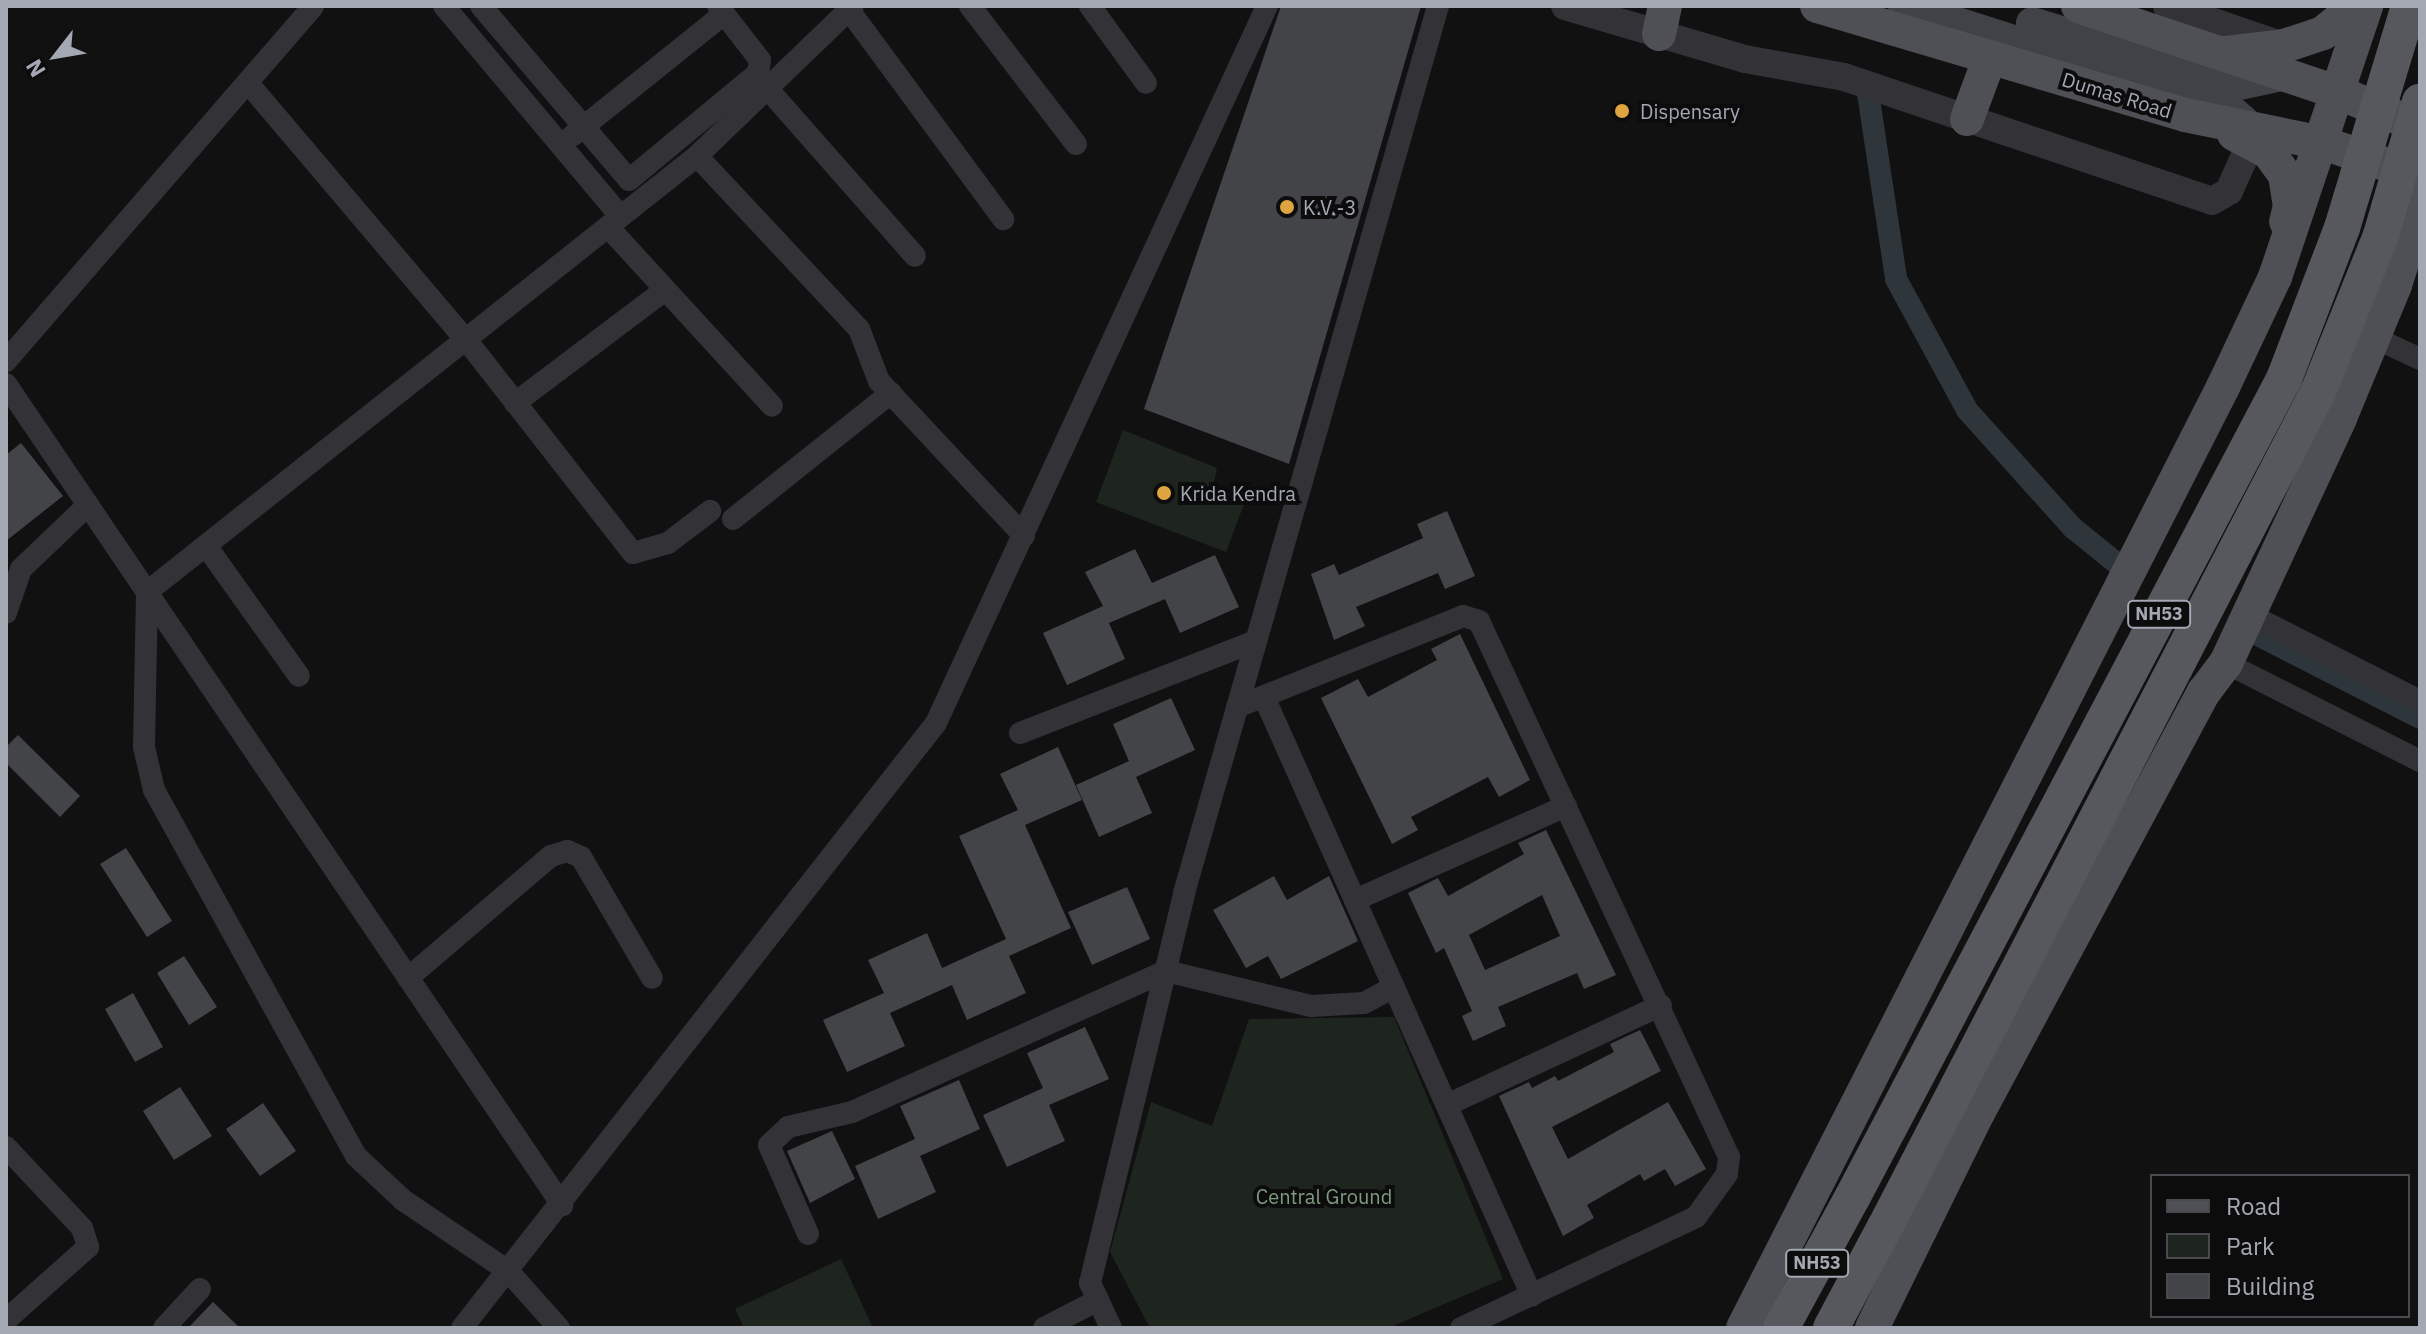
<!DOCTYPE html>
<style>
body{margin:0}
#map{position:relative;width:2426px;height:1334px;overflow:hidden;background:#111112;font-family:"IBM Plex Sans",sans-serif}
div>[style]{position:absolute}
.green>*{inset:0;background:#1e251f}
.canal>*{height:22px;margin:-11px;padding:0 11px;transform-origin:11px;border-radius:11px;background:#2e363b}
.building>*{inset:0;background:#434448}
.minor>*{height:22px;margin:-11px;padding:0 11px;transform-origin:11px;border-radius:11px;background:#333337}
.tertiary>*{height:28px;margin:-14px;padding:0 14px;transform-origin:14px;border-radius:14px;background:#333337}
.secondary>*{height:32px;margin:-16px;padding:0 16px;transform-origin:16px;border-radius:16px;background:#414247}
.primary>*{height:34px;margin:-17px;padding:0 17px;transform-origin:17px;border-radius:17px;background:#4f5056}
.trunk>*{height:36px;margin:-18px;padding:0 18px;transform-origin:18px;border-radius:18px;background:#57585e}
.trunk-bridge>*{height:36px;margin:-18px;padding:0 18px;transform-origin:18px;border-radius:18px;background:#57585e}
.dots>*{width:22px;height:22px;translate:-50% -50%;box-sizing:border-box;border:4px solid #0c0c0d;border-radius:50%}
span{translate:-50% -50%;white-space:nowrap;text-align:center;line-height:1.15;-webkit-text-stroke:8px #0c0c0d;paint-order:stroke}
.shield-label span{padding:2px 6px;background:#0c0c0d;border:2px solid;border-radius:6px;-webkit-text-stroke-width:0}
.shield-label{font-size:18px;color:#a4a8b2;font-weight:700}
.street-label{font-size:20px;color:#a4a8b2}
.poi-label{font-size:20px;color:#a4a8b2}
.left{translate:0 -50%;text-align:left}
.park-label{font-size:20px;color:#7d9b7e}
.frame{position:absolute;inset:0;border:8px solid #a4a8b2;pointer-events:none}
.legend{position:absolute;left:2150px;top:1174px;width:260px;height:144px;box-sizing:border-box;background:#0c0c0d;border:2px solid #494a4f;margin:0;padding:10px 14px;list-style:none;font-size:24px;color:#a4a8b2}
.legend li{display:flex;align-items:center;gap:16px;height:40px}
.legend b{width:40px;border:2px solid #494a4f}
.north{position:absolute;left:16px;top:16px;width:80px;height:80px;-webkit-text-stroke:6px #0c0c0d;paint-order:stroke;rotate:239deg;font-size:22px;font-weight:700;line-height:32px;text-align:center;color:#a4a8b2}
.north::after{content:'';display:block;margin:auto;width:28px;height:36px;background:#a4a8b2;clip-path:polygon(50% 0,100% 100%,50% 72%,0 100%)}
</style>
<div id="map">
<div class="green">
<div style="clip-path:polygon(1123px 430px,1217px 468px,1213px 488px,1246px 499px,1226px 552px,1096px 502px)"></div>
<div style="clip-path:polygon(1394px 1017px,1503px 1279px,1388px 1328px,1150px 1328px,1110px 1252px,1151px 1102px,1212px 1126px,1249px 1019px)"></div>
<div style="clip-path:polygon(841px 1259px,873px 1328px,744px 1328px,735px 1309px)"></div>
</div>
<div class="canal">
<div style="left:1868px;top:93px;width:188px;rotate:81.4deg"></div>
<div style="left:1896px;top:279px;width:149px;rotate:61.5deg"></div>
<div style="left:1967px;top:410px;width:159px;rotate:48.1deg"></div>
<div style="left:2073px;top:528px;width:67px;rotate:38.9deg"></div>
<div style="left:2256px;top:634px;width:184px;rotate:27.1deg"></div>
</div>
<div class="building">
<div style="clip-path:polygon(1281px 6px,1421px 6px,1289px 464px,1144px 409px)"></div>
<div style="clip-path:polygon(21px 443px,63px 496px,6px 541px,6px 455px)"></div>
<div style="clip-path:polygon(1447px 511px,1475px 576px,1445px 589px,1438px 573px,1356px 607px,1365px 626px,1334px 640px,1311px 574px,1334px 564px,1339px 575px,1423px 538px,1417px 524px)"></div>
<div style="clip-path:polygon(1135px 549px,1152px 583px,1215px 555px,1239px 607px,1180px 633px,1165px 599px,1109px 623px,1125px 659px,1067px 685px,1043px 633px,1103px 606px,1085px 572px)"></div>
<div style="clip-path:polygon(1460px 634px,1530px 780px,1499px 797px,1488px 777px,1411px 817px,1418px 830px,1392px 844px,1321px 698px,1358px 679px,1368px 697px,1437px 660px,1431px 649px)"></div>
<div style="clip-path:polygon(1171px 698px,1195px 750px,1136px 777px,1152px 813px,1099px 837px,1076px 785px,1129px 761px,1113px 724px)"></div>
<div style="clip-path:polygon(18px 735px,80px 796px,60px 817px,6px 763px,6px 747px)"></div>
<div style="clip-path:polygon(1058px 747px,1082px 800px,1025px 825px,1071px 928px,1009px 956px,1026px 993px,967px 1020px,952px 985px,890px 1013px,905px 1046px,847px 1072px,823px 1020px,884px 993px,868px 960px,927px 933px,942px 968px,1006px 939px,959px 836px,1018px 810px,1000px 774px)"></div>
<div style="clip-path:polygon(evenodd,1546px 830px,1616px 975px,1584px 989px,1577px 973px,1498px 1007px,1506px 1026px,1473px 1041px,1462px 1016px,1472px 1011px,1444px 948px,1436px 953px,1408px 893px,1438px 878px,1448px 896px,1524px 854px,1518px 843px,1546px 830px,1542px 895px,1560px 936px,1485px 970px,1469px 935px,1542px 895px)"></div>
<div style="clip-path:polygon(126px 848px,172px 921px,147px 937px,100px 864px)"></div>
<div style="clip-path:polygon(1274px 876px,1287px 900px,1329px 876px,1358px 941px,1281px 979px,1268px 956px,1246px 968px,1213px 910px)"></div>
<div style="clip-path:polygon(1127px 887px,1150px 939px,1092px 965px,1068px 912px)"></div>
<div style="clip-path:polygon(184px 956px,217px 1007px,189px 1025px,157px 973px)"></div>
<div style="clip-path:polygon(133px 993px,163px 1047px,135px 1062px,105px 1009px)"></div>
<div style="clip-path:polygon(1085px 1027px,1109px 1079px,1049px 1105px,1065px 1141px,1007px 1167px,983px 1115px,1043px 1088px,1027px 1053px)"></div>
<div style="clip-path:polygon(1640px 1030px,1661px 1071px,1552px 1127px,1568px 1159px,1668px 1102px,1706px 1169px,1675px 1186px,1665px 1169px,1644px 1181px,1640px 1174px,1587px 1205px,1594px 1218px,1563px 1236px,1499px 1096px,1529px 1082px,1532px 1088px,1555px 1076px,1558px 1081px,1614px 1052px,1610px 1044px)"></div>
<div style="clip-path:polygon(959px 1080px,980px 1129px,920px 1156px,936px 1192px,878px 1219px,855px 1166px,915px 1139px,900px 1106px)"></div>
<div style="clip-path:polygon(180px 1087px,212px 1136px,174px 1160px,143px 1111px)"></div>
<div style="clip-path:polygon(263px 1103px,296px 1151px,260px 1176px,226px 1129px)"></div>
<div style="clip-path:polygon(832px 1131px,855px 1179px,810px 1203px,787px 1151px)"></div>
<div style="clip-path:polygon(213px 1302px,240px 1328px,188px 1328px)"></div>
</div>
<div class="minor">
<div style="left:444px;top:6px;width:274px;rotate:50deg"></div>
<div style="left:481px;top:6px;width:228px;rotate:49.6deg"></div>
<div style="left:629px;top:180px;width:168px;rotate:-39.7deg"></div>
<div style="left:758px;top:73px;width:13px;rotate:-81deg"></div>
<div style="left:760px;top:60px;width:68px;rotate:-127.9deg"></div>
<div style="left:970px;top:6px;width:174px;rotate:52.5deg"></div>
<div style="left:1090px;top:6px;width:95px;rotate:54deg"></div>
<div style="left:849px;top:10px;width:260px;rotate:53.6deg"></div>
<div style="left:248px;top:83px;width:340px;rotate:49.7deg"></div>
<div style="left:468px;top:342px;width:268px;rotate:52deg"></div>
<div style="left:633px;top:553px;width:36px;rotate:-16deg"></div>
<div style="left:668px;top:543px;width:53px;rotate:-37.3deg"></div>
<div style="left:766px;top:87px;width:225px;rotate:48.6deg"></div>
<div style="left:572px;top:136px;width:195px;rotate:-38.8deg"></div>
<div style="left:697px;top:156px;width:237px;rotate:46.9deg"></div>
<div style="left:859px;top:329px;width:56px;rotate:69deg"></div>
<div style="left:879px;top:381px;width:212px;rotate:46.9deg"></div>
<div style="left:609px;top:228px;width:241px;rotate:47.5deg"></div>
<div style="left:2373px;top:337px;width:52px;rotate:25.1deg"></div>
<div style="left:6px;top:361px;width:469px;rotate:-49.1deg"></div>
<div style="left:6px;top:384px;width:992px;rotate:55.89deg"></div>
<div style="left:515px;top:403px;width:188px;rotate:-37deg"></div>
<div style="left:733px;top:519px;width:202px;rotate:-38.6deg"></div>
<div style="left:207px;top:547px;width:158px;rotate:54.5deg"></div>
<div style="left:6px;top:613px;width:46px;rotate:-71.2deg"></div>
<div style="left:21px;top:569px;width:93px;rotate:-43.7deg"></div>
<div style="left:2249px;top:614px;width:192px;rotate:27deg"></div>
<div style="left:2226px;top:663px;width:217px;rotate:26.8deg"></div>
<div style="left:1264px;top:697px;width:656px;rotate:65.9deg"></div>
<div style="left:1237px;top:707px;width:244px;rotate:-21.9deg"></div>
<div style="left:1463px;top:616px;width:17px;rotate:17deg"></div>
<div style="left:1479px;top:621px;width:591px;rotate:64.99deg"></div>
<div style="left:1729px;top:1157px;width:17px;rotate:97deg"></div>
<div style="left:1727px;top:1174px;width:53px;rotate:125.8deg"></div>
<div style="left:1696px;top:1217px;width:260px;rotate:154.7deg"></div>
<div style="left:1020px;top:733px;width:253px;rotate:-21.3deg"></div>
<div style="left:1355px;top:900px;width:231px;rotate:-24deg"></div>
<div style="left:408px;top:978px;width:188px;rotate:-40.5deg"></div>
<div style="left:551px;top:856px;width:17px;rotate:-17deg"></div>
<div style="left:567px;top:851px;width:15px;rotate:23deg"></div>
<div style="left:581px;top:857px;width:140px;rotate:59.6deg"></div>
<div style="left:1447px;top:1105px;width:236px;rotate:-25deg"></div>
<div style="left:6px;top:1147px;width:111px;rotate:46.8deg"></div>
<div style="left:82px;top:1228px;width:20px;rotate:72deg"></div>
<div style="left:88px;top:1247px;width:110px;rotate:138.3deg"></div>
<div style="left:808px;top:1234px;width:97px;rotate:-113.7deg"></div>
<div style="left:769px;top:1145px;width:26px;rotate:-43deg"></div>
<div style="left:788px;top:1127px;width:66px;rotate:-13.2deg"></div>
<div style="left:852px;top:1112px;width:344px;rotate:-24.2deg"></div>
<div style="left:1166px;top:971px;width:149px;rotate:13.6deg"></div>
<div style="left:1311px;top:1006px;width:53px;rotate:-3.2deg"></div>
<div style="left:1364px;top:1003px;width:34px;rotate:-28deg"></div>
<div style="left:164px;top:1328px;width:53px;rotate:-47.3deg"></div>
<div style="left:462px;top:1328px;width:769px;rotate:-51.92deg"></div>
<div style="left:936px;top:723px;width:790px;rotate:-65.22deg"></div>
<div style="left:559px;top:1328px;width:76px;rotate:-131.8deg"></div>
<div style="left:508px;top:1271px;width:127px;rotate:-145.9deg"></div>
<div style="left:403px;top:1200px;width:64px;rotate:-136.9deg"></div>
<div style="left:356px;top:1156px;width:418px;rotate:-118.9deg"></div>
<div style="left:154px;top:790px;width:44px;rotate:-103.1deg"></div>
<div style="left:144px;top:747px;width:155px;rotate:-88.9deg"></div>
<div style="left:147px;top:592px;width:702px;rotate:-38.4deg"></div>
<div style="left:697px;top:156px;width:216px;rotate:-43.9deg"></div>
<div style="left:1044px;top:1328px;width:61px;rotate:-27.4deg"></div>
<div style="left:1111px;top:1328px;width:50px;rotate:-115deg"></div>
<div style="left:1090px;top:1283px;width:401px;rotate:-76.4deg"></div>
<div style="left:1184px;top:893px;width:923px;rotate:-74.02deg"></div>
</div>
<div class="tertiary">
<div style="left:1565px;top:6px;width:188px;rotate:16.4deg"></div>
<div style="left:1745px;top:59px;width:101px;rotate:10.3deg"></div>
<div style="left:1844px;top:77px;width:388px;rotate:18.6deg"></div>
<div style="left:2212px;top:201px;width:20px;rotate:-30deg"></div>
<div style="left:2229px;top:191px;width:56px;rotate:-65.7deg"></div>
<div style="left:2167px;top:6px;width:124px;rotate:18.9deg"></div>
</div>
<div class="secondary">
<div style="left:1904px;top:6px;width:342px;rotate:17.7deg"></div>
<div style="left:2230px;top:110px;width:17px;rotate:40deg"></div>
<div style="left:2032px;top:23px;width:213px;rotate:16.9deg"></div>
<div style="left:2236px;top:85px;width:46px;rotate:-12.5deg"></div>
</div>
<div class="primary">
<div style="left:1817px;top:6px;width:384px;rotate:16.5deg"></div>
<div style="left:2185px;top:115px;width:141px;rotate:11.5deg"></div>
<div style="left:2323px;top:143px;width:102px;rotate:18.8deg"></div>
<div style="left:2078px;top:6px;width:276px;rotate:18.4deg"></div>
<div style="left:2340px;top:93px;width:87px;rotate:23deg"></div>
<div style="left:1659px;top:34px;width:29px;rotate:-78deg"></div>
<div style="left:2226px;top:53px;width:58px;rotate:-6.9deg"></div>
<div style="left:2284px;top:46px;width:41px;rotate:-18.4deg"></div>
<div style="left:2323px;top:33px;width:43px;rotate:-39.3deg"></div>
<div style="left:1967px;top:119px;width:66px;rotate:-69.6deg"></div>
<div style="left:2234px;top:134px;width:40px;rotate:28deg"></div>
<div style="left:2269px;top:153px;width:27px;rotate:54deg"></div>
<div style="left:2285px;top:175px;width:31px;rotate:81deg"></div>
<div style="left:2290px;top:206px;width:16px;rotate:104deg"></div>
<div style="left:1743px;top:1328px;width:1056px;rotate:-62.97deg"></div>
<div style="left:2223px;top:387px;width:122px;rotate:-64.7deg"></div>
<div style="left:2275px;top:277px;width:286px;rotate:-71.4deg"></div>
<div style="left:1872px;top:1328px;width:240px;rotate:-63.8deg"></div>
<div style="left:1978px;top:1113px;width:478px;rotate:-61.8deg"></div>
<div style="left:2204px;top:692px;width:36px;rotate:-53deg"></div>
<div style="left:2226px;top:663px;width:270px;rotate:-65deg"></div>
<div style="left:2340px;top:418px;width:144px;rotate:-67.5deg"></div>
<div style="left:2395px;top:285px;width:83px;rotate:-72.4deg"></div>
</div>
<div class="trunk">
<div style="left:1781px;top:1328px;width:148px;rotate:-61.4deg"></div>
<div style="left:1831px;top:1328px;width:115px;rotate:-61.9deg"></div>
</div>
<div class="trunk-bridge">
<div style="left:1852px;top:1198px;width:926px;rotate:-62.19deg"></div>
<div style="left:2284px;top:379px;width:162px;rotate:-69deg"></div>
<div style="left:2342px;top:228px;width:232px;rotate:-73.2deg"></div>
<div style="left:1885px;top:1227px;width:941px;rotate:-62.59deg"></div>
<div style="left:2318px;top:392px;width:169px;rotate:-68.1deg"></div>
<div style="left:2381px;top:235px;width:139px;rotate:-73.7deg"></div>
</div>
<div class="dots">
<div style="left:1622px;top:111px;background:#dda43f"></div>
<div style="left:1287px;top:207px;background:#dda43f"></div>
<div style="left:1164px;top:493px;background:#dda43f"></div>
</div>
<div class="shield-label">
<span style="left:2159px;top:614px">NH53</span>
<span style="left:1817px;top:1263px">NH53</span>
</div>
<div class="street-label">
<span style="left:2117px;top:95px;rotate:17deg">Dumas Road</span>
</div>
<div class="poi-label">
<span class="left" style="left:1640px;top:111px">Dispensary</span>
<span class="left" style="left:1303px;top:207px">K.V.-3</span>
<span class="left" style="left:1180px;top:493px">Krida Kendra</span>
</div>
<div class="park-label">
<span style="left:1324px;top:1196px">Central Ground</span>
</div>
<div class="frame"></div>
<ul class="legend">
<li><b style="height:10px;background:#4f5056"></b>Road</li>
<li><b style="height:22px;background:#1e251f"></b>Park</li>
<li><b style="height:22px;background:#434448"></b>Building</li>
</ul>
<div class="north">N</div>
</div>
